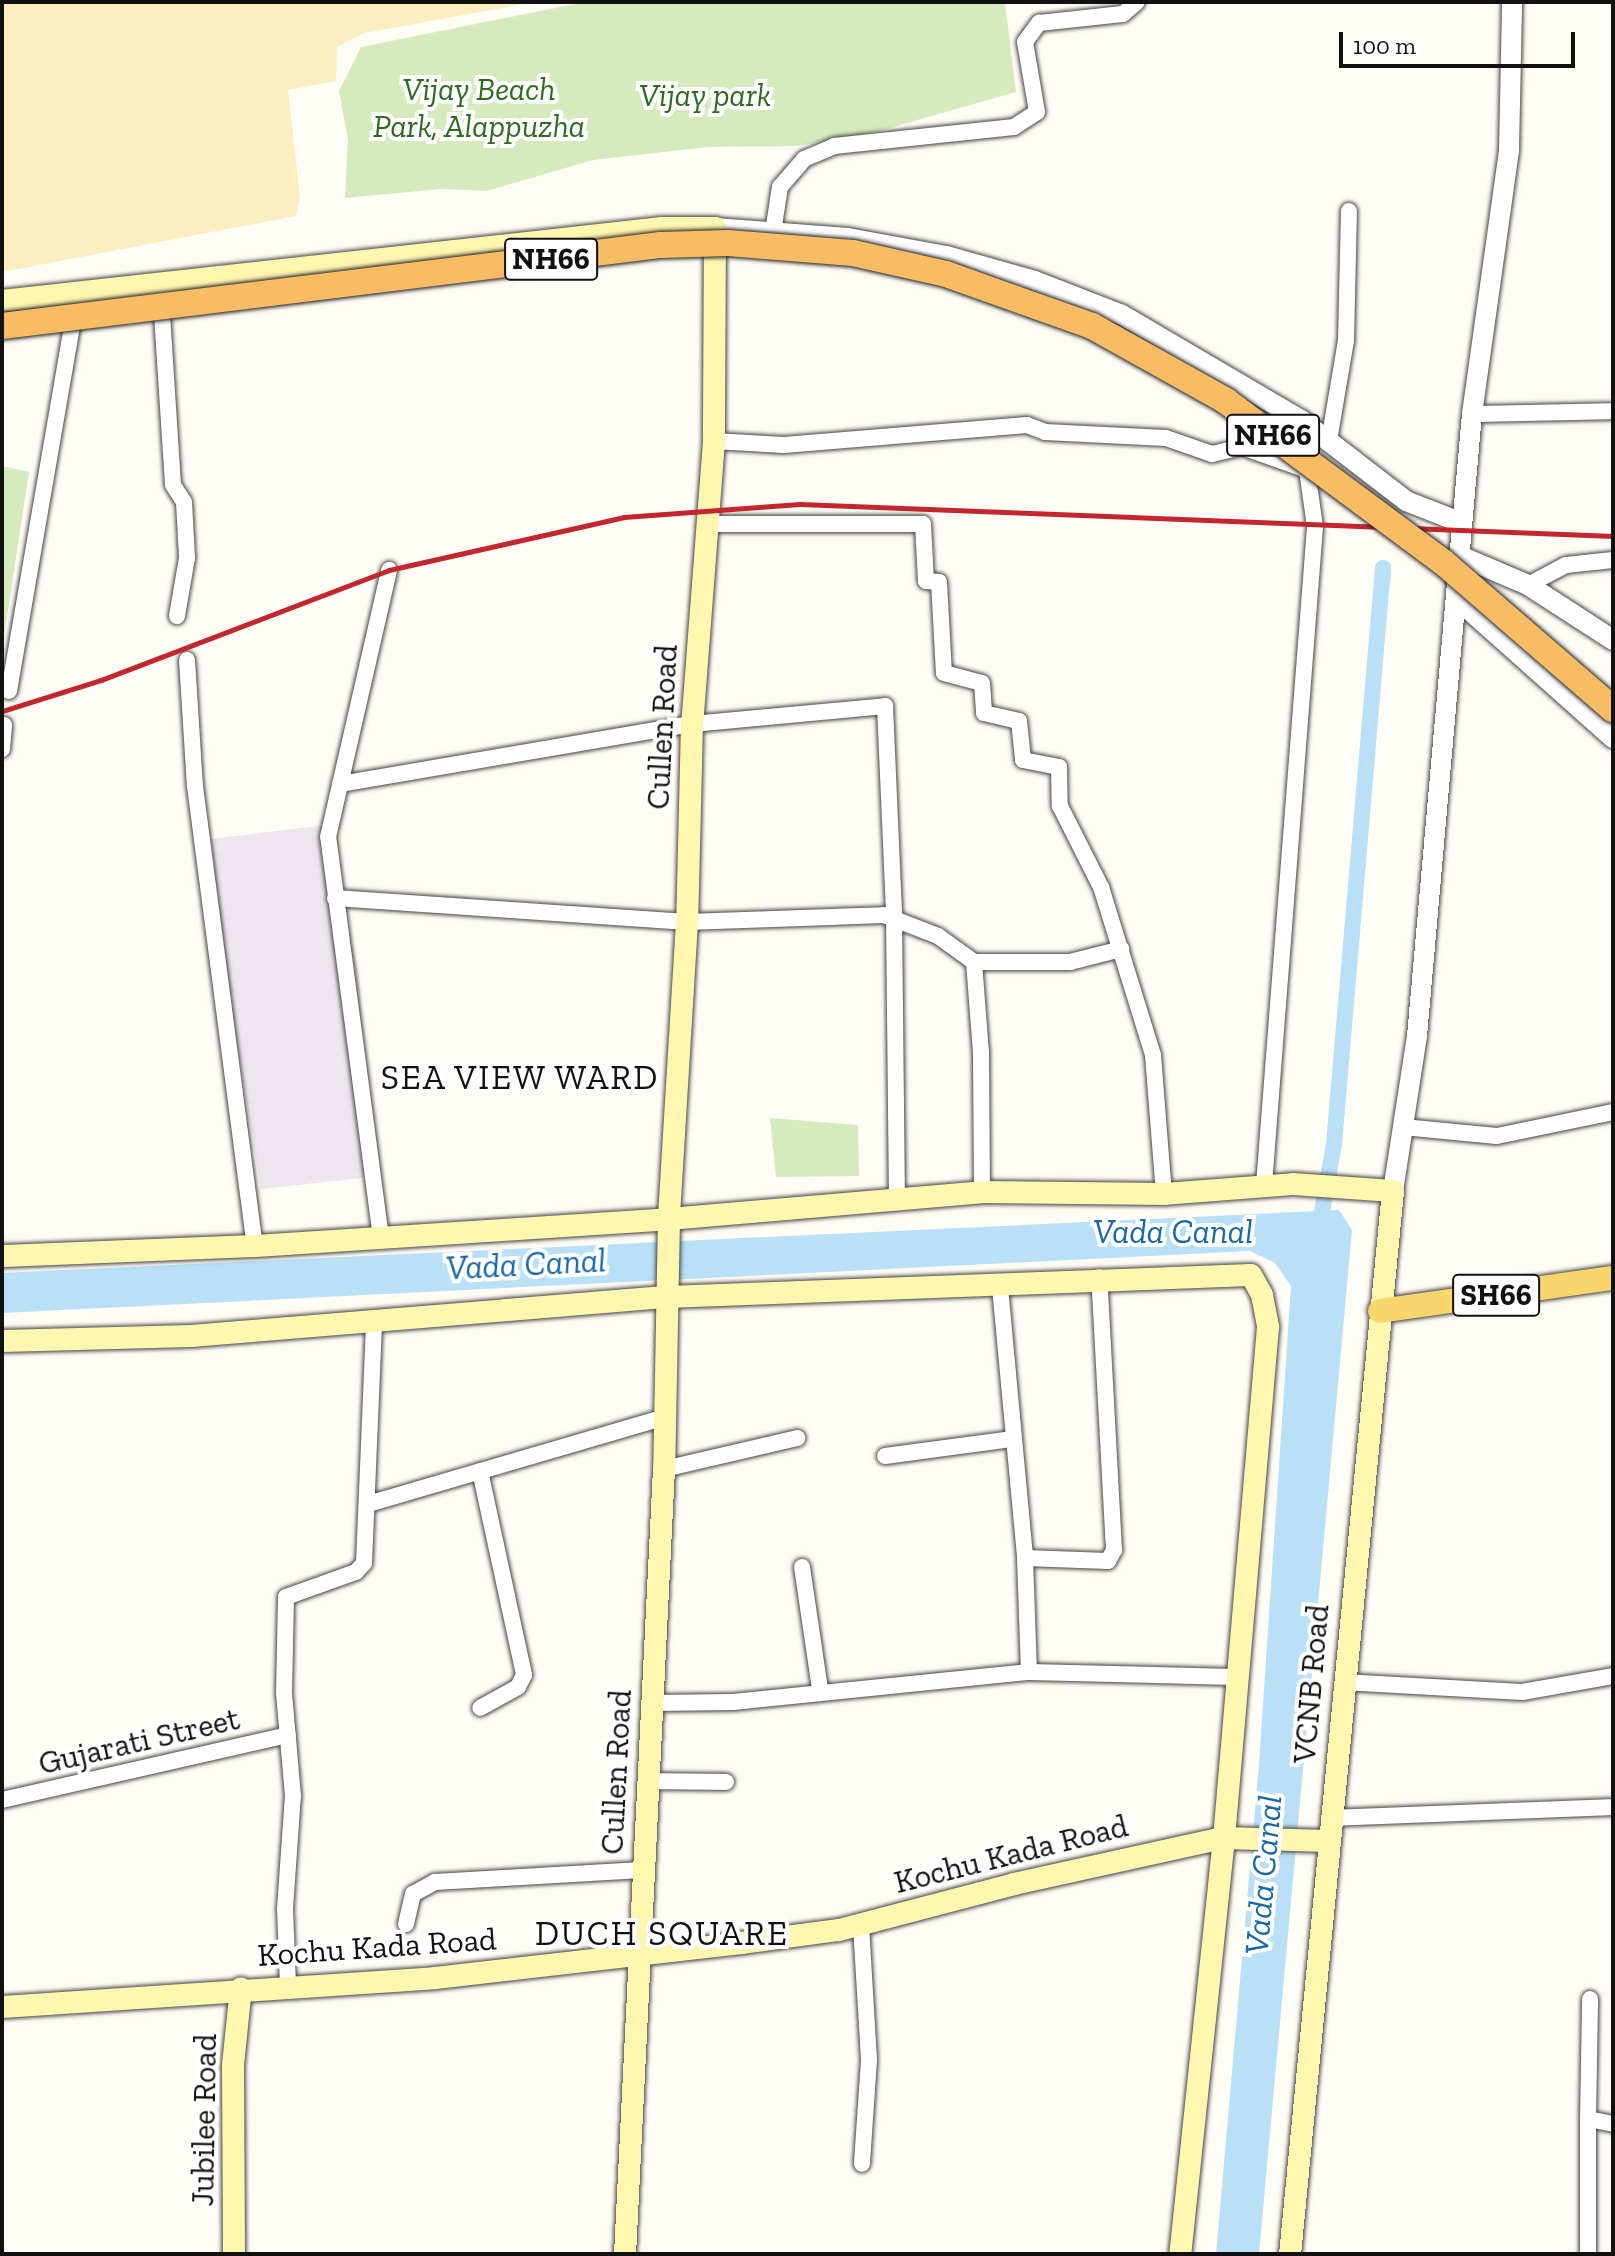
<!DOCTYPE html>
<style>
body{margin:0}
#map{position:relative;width:1615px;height:2256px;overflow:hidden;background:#fffdf5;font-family:"Zilla Slab",serif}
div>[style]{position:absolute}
.industrial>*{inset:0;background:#eee6ef}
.green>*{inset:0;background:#d5ebbd}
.sand>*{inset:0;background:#fbeec1}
.water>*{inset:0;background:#b9e0f7}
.canal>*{height:16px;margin:-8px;padding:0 8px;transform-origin:8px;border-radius:8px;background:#b9e0f7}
.roads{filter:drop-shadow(0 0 2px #444) drop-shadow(0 0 2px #444)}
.minor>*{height:16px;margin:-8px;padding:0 8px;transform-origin:8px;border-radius:8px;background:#fff}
.tertiary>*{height:20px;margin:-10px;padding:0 10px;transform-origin:10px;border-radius:10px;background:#fff}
.secondary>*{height:22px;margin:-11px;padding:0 11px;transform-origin:11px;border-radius:11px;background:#fff6b0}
.primary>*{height:24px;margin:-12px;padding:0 12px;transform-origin:12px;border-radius:12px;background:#f9d66b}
.rail>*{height:5px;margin:-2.5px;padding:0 2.5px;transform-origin:2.5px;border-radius:2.5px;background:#c4262e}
.bridges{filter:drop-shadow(0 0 2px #222) drop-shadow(0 0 2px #222)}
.trunk-bridge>*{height:26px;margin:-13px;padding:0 13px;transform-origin:13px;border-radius:13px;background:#f7bc64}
span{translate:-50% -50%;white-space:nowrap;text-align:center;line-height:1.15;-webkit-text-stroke:8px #fff;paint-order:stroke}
.shield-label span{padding:2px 6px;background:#fff;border:2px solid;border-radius:6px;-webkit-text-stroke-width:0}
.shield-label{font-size:30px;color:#111;font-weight:700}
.park-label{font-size:32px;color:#2f6b1f;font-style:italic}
.street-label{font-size:32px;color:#111}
.neighbourhood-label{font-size:34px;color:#111;letter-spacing:2px}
.water-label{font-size:34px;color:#1768a6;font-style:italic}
.frame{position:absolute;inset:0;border:4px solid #111;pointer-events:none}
.scale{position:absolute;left:1339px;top:32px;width:236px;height:36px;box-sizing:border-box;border:4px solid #111;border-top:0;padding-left:10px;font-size:24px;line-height:28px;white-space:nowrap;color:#111;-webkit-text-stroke:6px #fff;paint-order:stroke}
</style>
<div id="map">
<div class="industrial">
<div style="clip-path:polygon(326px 825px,359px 974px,369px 1140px,380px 1176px,261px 1189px,204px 840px)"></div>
</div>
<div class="green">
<div style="clip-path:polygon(585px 2px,1005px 2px,1016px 92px,879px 131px,797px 146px,708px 147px,593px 160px,487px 191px,441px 189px,345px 198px,348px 140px,339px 91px,361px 47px)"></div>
<div style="clip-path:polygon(2px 466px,29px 472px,2px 650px)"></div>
<div style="clip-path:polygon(770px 1118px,858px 1125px,859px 1176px,776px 1177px)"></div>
</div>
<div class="sand">
<div style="clip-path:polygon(2px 2px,534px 2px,364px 33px,337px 47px,336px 81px,288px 90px,300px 197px,296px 216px,2px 272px)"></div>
</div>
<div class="water">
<div style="clip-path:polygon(1339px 1210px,1352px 1230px,1259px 2254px,1216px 2254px,1259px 1764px,1291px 1286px,1275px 1263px,1250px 1251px,2px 1313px,2px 1273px)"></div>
</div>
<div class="canal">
<div style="left:1319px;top:1229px;width:86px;rotate:-80deg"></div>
<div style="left:1334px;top:1144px;width:578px;rotate:-85.14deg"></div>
<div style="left:1383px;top:568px;width:10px;rotate:90deg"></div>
</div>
<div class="roads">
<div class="minor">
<div style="left:773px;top:232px;width:46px;rotate:-81.2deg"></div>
<div style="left:780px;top:187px;width:37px;rotate:-49deg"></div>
<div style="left:804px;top:159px;width:33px;rotate:-23deg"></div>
<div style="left:834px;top:146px;width:181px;rotate:-6deg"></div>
<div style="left:1014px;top:127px;width:27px;rotate:-33deg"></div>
<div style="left:1037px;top:112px;width:71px;rotate:-99.7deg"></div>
<div style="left:1025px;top:42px;width:24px;rotate:-54deg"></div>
<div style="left:1039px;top:23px;width:84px;rotate:-6.1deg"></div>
<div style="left:1123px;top:14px;width:18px;rotate:-41deg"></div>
<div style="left:161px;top:299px;width:186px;rotate:86.3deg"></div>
<div style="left:173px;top:485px;width:20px;rotate:57deg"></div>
<div style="left:184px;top:502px;width:56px;rotate:86.9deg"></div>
<div style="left:187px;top:558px;width:59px;rotate:99.8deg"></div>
<div style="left:1472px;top:414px;width:141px;rotate:-1.2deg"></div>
<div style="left:714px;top:441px;width:70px;rotate:3.3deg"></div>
<div style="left:784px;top:445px;width:244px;rotate:-4.7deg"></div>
<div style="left:1027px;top:425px;width:19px;rotate:21deg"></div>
<div style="left:1045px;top:432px;width:121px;rotate:2.8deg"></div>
<div style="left:1166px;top:438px;width:49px;rotate:19.2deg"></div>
<div style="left:1212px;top:454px;width:31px;rotate:-13deg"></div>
<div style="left:1242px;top:447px;width:69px;rotate:19.5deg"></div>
<div style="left:1307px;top:470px;width:58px;rotate:82deg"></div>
<div style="left:1315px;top:527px;width:660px;rotate:94.43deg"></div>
<div style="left:1329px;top:441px;width:101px;rotate:-80.4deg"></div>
<div style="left:1346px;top:341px;width:130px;rotate:-88.7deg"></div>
<div style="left:708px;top:524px;width:215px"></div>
<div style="left:923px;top:524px;width:57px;rotate:87deg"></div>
<div style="left:926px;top:581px;width:13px;rotate:4deg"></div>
<div style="left:939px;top:582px;width:91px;rotate:86.9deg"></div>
<div style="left:944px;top:673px;width:39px;rotate:15deg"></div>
<div style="left:982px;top:683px;width:30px;rotate:86deg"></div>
<div style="left:984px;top:713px;width:36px;rotate:13deg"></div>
<div style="left:1019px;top:721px;width:39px;rotate:84deg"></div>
<div style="left:1023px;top:760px;width:37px;rotate:11deg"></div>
<div style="left:1059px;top:767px;width:39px;rotate:89deg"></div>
<div style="left:1060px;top:806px;width:91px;rotate:63.2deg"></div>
<div style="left:1101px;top:887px;width:176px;rotate:72.8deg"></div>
<div style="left:1153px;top:1055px;width:139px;rotate:85.5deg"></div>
<div style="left:1528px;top:585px;width:43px;rotate:-27.8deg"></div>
<div style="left:1566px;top:565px;width:47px;rotate:-6.1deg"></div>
<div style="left:187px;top:660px;width:126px;rotate:86.4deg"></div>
<div style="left:195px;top:786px;width:464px;rotate:82.6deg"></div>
<div style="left:9px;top:691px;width:387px;rotate:-80.2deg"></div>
<div style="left:2px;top:749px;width:24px;rotate:-85deg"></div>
<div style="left:340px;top:784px;width:357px;rotate:-9.7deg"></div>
<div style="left:692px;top:724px;width:194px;rotate:-5.3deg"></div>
<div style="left:885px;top:706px;width:210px;rotate:87.5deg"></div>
<div style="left:894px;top:916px;width:283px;rotate:89.4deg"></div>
<div style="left:335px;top:898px;width:353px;rotate:3.9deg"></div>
<div style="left:687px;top:922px;width:197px;rotate:-2deg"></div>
<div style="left:884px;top:915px;width:58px;rotate:21.3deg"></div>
<div style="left:938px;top:936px;width:44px;rotate:35.8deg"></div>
<div style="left:974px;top:962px;width:90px;rotate:85.6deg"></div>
<div style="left:981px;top:1052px;width:140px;rotate:89.6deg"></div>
<div style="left:974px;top:962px;width:96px"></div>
<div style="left:1070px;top:962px;width:53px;rotate:-14.3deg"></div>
<div style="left:1403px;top:1127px;width:94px;rotate:5.5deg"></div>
<div style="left:1497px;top:1136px;width:118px;rotate:-11.7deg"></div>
<div style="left:381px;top:1238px;width:404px;rotate:-97.5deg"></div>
<div style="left:328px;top:837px;width:274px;rotate:-77.1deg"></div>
<div style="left:1000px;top:1287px;width:272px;rotate:84.7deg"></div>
<div style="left:1025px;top:1558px;width:114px;rotate:88deg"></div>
<div style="left:885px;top:1456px;width:129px;rotate:-7.6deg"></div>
<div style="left:664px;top:1469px;width:137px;rotate:-13.1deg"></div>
<div style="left:480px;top:1471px;width:209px;rotate:77.8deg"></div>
<div style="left:524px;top:1675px;width:13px;rotate:117deg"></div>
<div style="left:518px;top:1687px;width:43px;rotate:151.1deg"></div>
<div style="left:368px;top:1504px;width:309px;rotate:-16.3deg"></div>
<div style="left:1025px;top:1558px;width:83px;rotate:2.1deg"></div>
<div style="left:1108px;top:1561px;width:13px;rotate:-61deg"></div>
<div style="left:1114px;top:1550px;width:273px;rotate:-93.1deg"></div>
<div style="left:802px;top:1567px;width:123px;rotate:81.6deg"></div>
<div style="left:1343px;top:1682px;width:179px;rotate:3.2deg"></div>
<div style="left:1522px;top:1692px;width:92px;rotate:-10deg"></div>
<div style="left:653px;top:1703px;width:80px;rotate:-0.7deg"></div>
<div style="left:733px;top:1702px;width:298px;rotate:-5.8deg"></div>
<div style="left:1029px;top:1672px;width:206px;rotate:1.4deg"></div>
<div style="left:648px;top:1781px;width:78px;rotate:0.7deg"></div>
<div style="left:2px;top:1800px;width:293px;rotate:-12.8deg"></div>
<div style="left:1331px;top:1818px;width:282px;rotate:-2.2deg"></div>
<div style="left:406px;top:1924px;width:31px;rotate:-77deg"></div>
<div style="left:413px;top:1894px;width:25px;rotate:-29deg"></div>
<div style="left:435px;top:1882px;width:207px;rotate:-3.3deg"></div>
<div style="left:861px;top:1925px;width:135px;rotate:86.6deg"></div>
<div style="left:869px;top:2060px;width:104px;rotate:93.9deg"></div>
<div style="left:288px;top:1986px;width:77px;rotate:-92.2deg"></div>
<div style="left:285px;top:1909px;width:113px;rotate:-86deg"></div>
<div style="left:293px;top:1796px;width:103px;rotate:-95deg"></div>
<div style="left:284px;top:1693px;width:96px;rotate:-88.8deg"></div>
<div style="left:286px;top:1597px;width:74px;rotate:-19.7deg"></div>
<div style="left:356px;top:1572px;width:12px;rotate:-48deg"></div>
<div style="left:364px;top:1563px;width:243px;rotate:-87.6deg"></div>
<div style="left:1588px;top:2119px;width:120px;rotate:-89deg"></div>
<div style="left:1588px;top:2254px;width:135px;rotate:-90deg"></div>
<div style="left:1588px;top:2119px;width:25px;rotate:11deg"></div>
</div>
<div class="tertiary">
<div style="left:715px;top:228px;width:133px;rotate:4.3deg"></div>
<div style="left:848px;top:238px;width:100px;rotate:10.4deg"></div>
<div style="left:946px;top:256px;width:92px;rotate:15.7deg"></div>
<div style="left:1035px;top:281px;width:93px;rotate:21.3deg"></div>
<div style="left:1122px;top:315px;width:208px;rotate:30.4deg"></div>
<div style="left:1301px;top:420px;width:133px;rotate:37.6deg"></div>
<div style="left:1406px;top:501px;width:60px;rotate:21.4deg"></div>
<div style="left:1460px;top:556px;width:74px;rotate:23.1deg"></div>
<div style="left:1528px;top:585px;width:101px;rotate:32.9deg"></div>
<div style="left:1457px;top:599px;width:209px;rotate:41.7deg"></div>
<div style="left:1393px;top:1191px;width:157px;rotate:-81.2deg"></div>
<div style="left:1417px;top:1036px;width:624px;rotate:-84.95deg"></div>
<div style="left:1472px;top:414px;width:267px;rotate:-82deg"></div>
<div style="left:1509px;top:150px;width:148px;rotate:-88.8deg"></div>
</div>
<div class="secondary">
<div style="left:2px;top:301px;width:664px;rotate:-6.31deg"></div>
<div style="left:662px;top:228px;width:53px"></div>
<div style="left:715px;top:228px;width:213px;rotate:90.3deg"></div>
<div style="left:714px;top:441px;width:284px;rotate:94.4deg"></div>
<div style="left:692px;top:724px;width:198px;rotate:91.4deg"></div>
<div style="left:687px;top:922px;width:298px;rotate:93.5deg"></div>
<div style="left:669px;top:1219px;width:250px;rotate:91.1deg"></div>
<div style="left:664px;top:1469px;width:786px;rotate:92.84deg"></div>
<div style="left:2px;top:1256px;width:253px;rotate:-2.3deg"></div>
<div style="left:255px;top:1246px;width:415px;rotate:-3.7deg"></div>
<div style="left:669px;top:1219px;width:314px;rotate:-4.9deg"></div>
<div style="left:982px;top:1192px;width:182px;rotate:0.6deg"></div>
<div style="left:1164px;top:1194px;width:129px;rotate:-4.4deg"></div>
<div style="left:1293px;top:1184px;width:100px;rotate:4deg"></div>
<div style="left:1393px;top:1191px;width:1068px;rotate:95.53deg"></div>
<div style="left:2px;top:1341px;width:189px;rotate:-1.5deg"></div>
<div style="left:191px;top:1336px;width:478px;rotate:-4.7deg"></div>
<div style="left:667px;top:1297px;width:584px;rotate:-2.16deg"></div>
<div style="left:1251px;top:1275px;width:23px;rotate:61deg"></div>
<div style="left:1262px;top:1295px;width:33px;rotate:79deg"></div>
<div style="left:1268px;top:1327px;width:513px;rotate:94.92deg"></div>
<div style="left:1224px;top:1838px;width:418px;rotate:96deg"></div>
<div style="left:2px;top:2007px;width:434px;rotate:-3.8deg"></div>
<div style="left:435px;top:1978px;width:308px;rotate:-6.5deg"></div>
<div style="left:741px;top:1943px;width:99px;rotate:-7.6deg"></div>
<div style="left:839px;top:1930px;width:181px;rotate:-14.7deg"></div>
<div style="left:1014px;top:1884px;width:215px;rotate:-12.4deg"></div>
<div style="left:1224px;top:1838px;width:104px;rotate:1.7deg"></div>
<div style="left:234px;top:2254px;width:189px;rotate:-90.3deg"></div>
<div style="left:233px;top:2065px;width:77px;rotate:-84.1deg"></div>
</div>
<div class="primary">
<div style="left:1380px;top:1311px;width:235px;rotate:-8.1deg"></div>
</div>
</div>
<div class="rail">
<div style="left:2px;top:711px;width:104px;rotate:-17.4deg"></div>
<div style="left:101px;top:680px;width:308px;rotate:-20.9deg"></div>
<div style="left:389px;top:570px;width:241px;rotate:-12.7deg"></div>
<div style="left:624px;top:517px;width:176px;rotate:-4.2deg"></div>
<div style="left:800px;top:504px;width:814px;rotate:2.25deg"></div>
</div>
<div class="bridges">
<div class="trunk-bridge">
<div style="left:2px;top:326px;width:664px;rotate:-7.01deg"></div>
<div style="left:661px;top:245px;width:67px;rotate:-1.7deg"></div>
<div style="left:728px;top:243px;width:125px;rotate:4.6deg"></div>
<div style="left:853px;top:253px;width:95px;rotate:12.7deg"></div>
<div style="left:946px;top:274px;width:155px;rotate:19.6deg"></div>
<div style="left:1092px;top:326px;width:154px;rotate:29.2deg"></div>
<div style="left:1226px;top:401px;width:270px;rotate:36.6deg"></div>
<div style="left:1443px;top:562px;width:225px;rotate:40.9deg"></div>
</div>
</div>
<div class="shield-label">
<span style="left:551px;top:259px">NH66</span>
<span style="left:1273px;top:435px">NH66</span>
<span style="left:1496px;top:1295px">SH66</span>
</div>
<div class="park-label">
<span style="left:479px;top:108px">Vijay Beach<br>Park, Alappuzha</span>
<span style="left:705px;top:95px">Vijay park</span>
</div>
<div class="street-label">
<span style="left:662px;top:727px;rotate:-87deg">Cullen Road</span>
<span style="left:1311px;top:1684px;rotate:-85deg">VCNB Road</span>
<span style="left:139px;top:1741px;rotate:-13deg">Gujarati Street</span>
<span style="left:616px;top:1772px;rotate:-87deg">Cullen Road</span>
<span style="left:1011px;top:1854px;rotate:-14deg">Kochu Kada Road</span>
<span style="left:377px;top:1947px;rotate:-4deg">Kochu Kada Road</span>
<span style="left:204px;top:2120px;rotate:-89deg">Jubilee Road</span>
</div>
<div class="neighbourhood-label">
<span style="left:520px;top:1078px">SEA VIEW WARD</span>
<span style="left:662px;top:1934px">DUCH SQUARE</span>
</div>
<div class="water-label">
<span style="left:1173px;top:1232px">Vada Canal</span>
<span style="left:526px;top:1264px;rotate:-3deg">Vada Canal</span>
<span style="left:1263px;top:1875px;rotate:-85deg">Vada Canal</span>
</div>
<div class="frame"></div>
<div class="scale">100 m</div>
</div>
